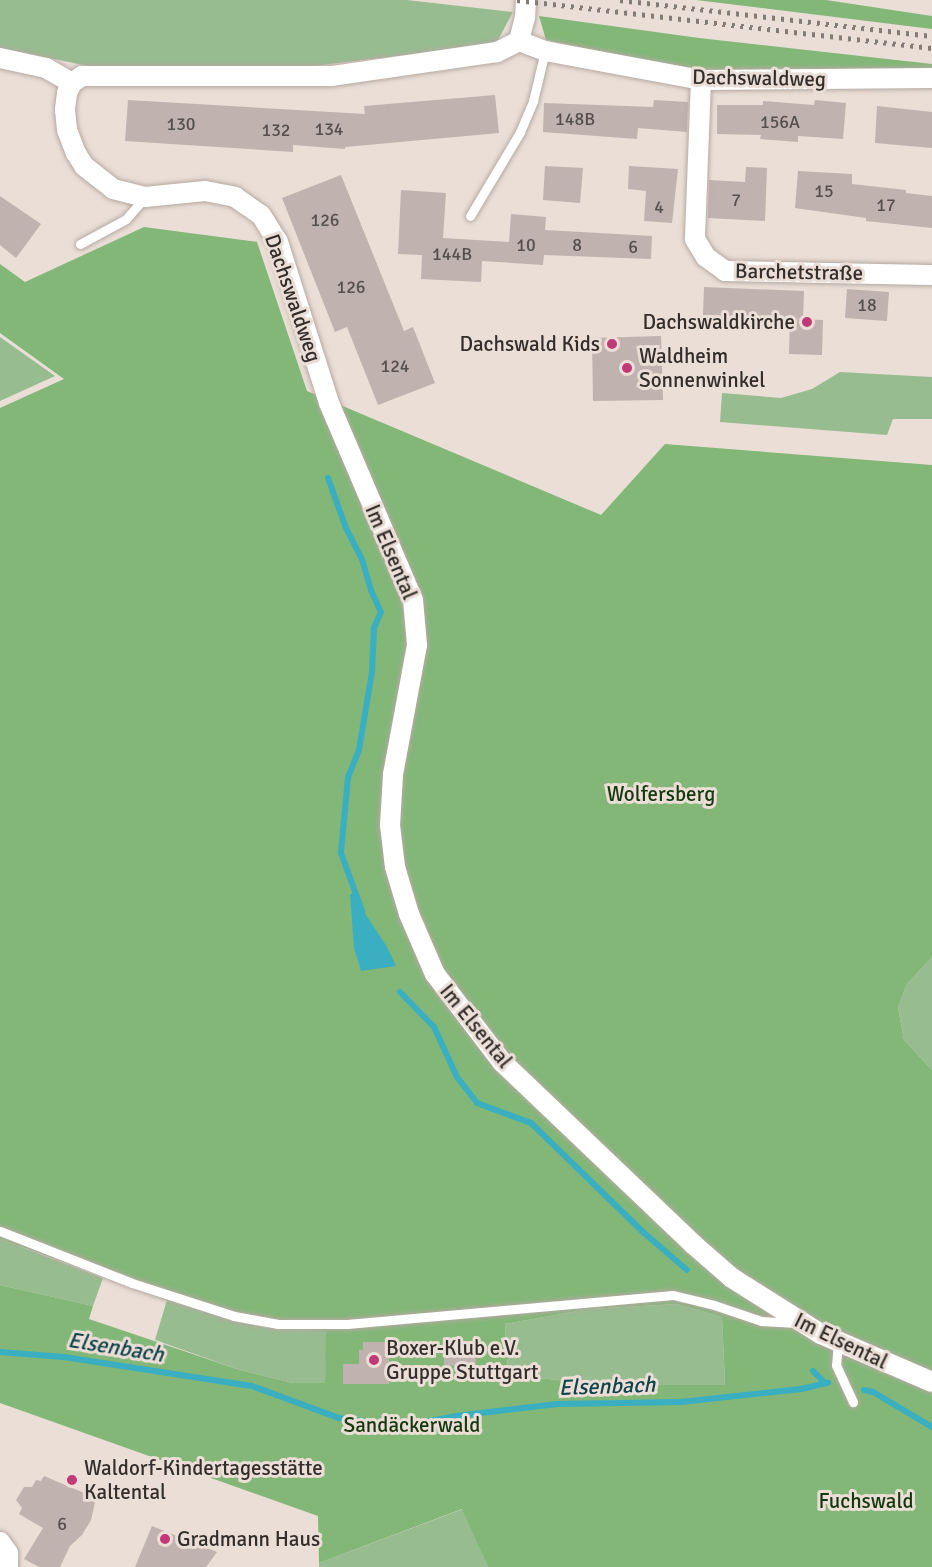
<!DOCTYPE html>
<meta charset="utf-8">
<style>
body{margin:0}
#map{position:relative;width:932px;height:1567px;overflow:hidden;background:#eaded6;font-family:Signika,sans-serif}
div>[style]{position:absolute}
.green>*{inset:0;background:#97bc90}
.forest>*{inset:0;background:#82b778}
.water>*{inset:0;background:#39afc1}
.stream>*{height:6px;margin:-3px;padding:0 3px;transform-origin:3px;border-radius:3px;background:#39afc1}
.building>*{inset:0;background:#c0b2af}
.roads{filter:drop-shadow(0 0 2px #b5a9a2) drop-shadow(0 0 2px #b5a9a2)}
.lane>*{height:9px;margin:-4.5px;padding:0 4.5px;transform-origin:4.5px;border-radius:4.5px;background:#fff}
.street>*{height:20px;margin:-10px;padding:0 10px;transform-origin:10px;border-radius:10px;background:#fff}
.rail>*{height:4.5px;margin-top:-2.25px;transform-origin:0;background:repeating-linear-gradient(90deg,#837b76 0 3px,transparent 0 9px)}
.dots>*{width:16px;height:16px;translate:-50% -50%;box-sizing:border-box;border:3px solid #eaded6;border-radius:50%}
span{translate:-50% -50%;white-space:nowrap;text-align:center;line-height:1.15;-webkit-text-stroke:6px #eaded6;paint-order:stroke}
.number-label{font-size:18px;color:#564f4c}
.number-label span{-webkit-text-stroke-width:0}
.street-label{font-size:21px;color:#332e2b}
.poi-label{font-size:21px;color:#332e2b}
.right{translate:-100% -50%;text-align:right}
.left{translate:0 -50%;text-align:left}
.park-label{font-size:21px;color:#15390e}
.water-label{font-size:22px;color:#10444c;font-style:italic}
</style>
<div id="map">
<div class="green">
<div style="clip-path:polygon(0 0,407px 0,513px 12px,498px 40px,481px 46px,288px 69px,93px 67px,0 48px)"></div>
<div style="clip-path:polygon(0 337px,55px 376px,0 401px)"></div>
<div style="clip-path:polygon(840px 372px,932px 377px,932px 419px,893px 419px,887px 435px,720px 422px,722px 393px,781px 398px,812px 389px)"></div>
<div style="clip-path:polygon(932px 957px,932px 1070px,904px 1040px,898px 1007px,907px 984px)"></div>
<div style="clip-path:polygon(0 1239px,103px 1278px,93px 1306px,0 1285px)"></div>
<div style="clip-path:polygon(167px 1300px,246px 1324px,281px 1330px,327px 1331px,325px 1383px,293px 1383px,240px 1370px,155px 1340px)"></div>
<div style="clip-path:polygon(677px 1304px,722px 1317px,725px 1385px,608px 1385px,508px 1375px,505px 1324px,589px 1309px)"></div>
<div style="clip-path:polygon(463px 1509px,488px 1567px,319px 1567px,319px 1563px)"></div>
</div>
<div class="forest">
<div style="clip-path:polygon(696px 0,826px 0,932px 16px,932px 29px)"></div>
<div style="clip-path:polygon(539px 16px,699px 38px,932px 64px,932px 77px,704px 74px,546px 40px)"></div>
<div style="clip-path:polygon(evenodd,144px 227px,257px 242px,307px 391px,601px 515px,665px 444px,932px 465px,932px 957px,907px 984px,898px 1007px,904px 1040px,932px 1070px,932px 1567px,488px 1567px,462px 1509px,319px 1563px,318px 1516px,0 1403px,0 1285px,93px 1306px,89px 1319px,240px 1370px,293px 1383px,325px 1383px,326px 1331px,281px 1330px,246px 1323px,167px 1300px,0 1239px,0 408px,64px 379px,0 333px,0 264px,25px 282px,144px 227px,677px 1304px,722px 1317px,725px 1385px,608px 1385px,508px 1375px,505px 1324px,589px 1309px,677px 1304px)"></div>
</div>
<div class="water">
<div style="clip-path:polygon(350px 894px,357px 894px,362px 909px,387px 947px,396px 966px,361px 971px,354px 948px)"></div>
</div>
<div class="stream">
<div style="left:328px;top:478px;width:53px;rotate:70.2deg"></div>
<div style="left:346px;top:528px;width:35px;rotate:63deg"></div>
<div style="left:362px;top:559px;width:32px;rotate:74deg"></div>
<div style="left:371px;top:590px;width:24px;rotate:66deg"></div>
<div style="left:381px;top:612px;width:17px;rotate:114deg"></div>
<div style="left:374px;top:628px;width:44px;rotate:92.6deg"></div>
<div style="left:372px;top:672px;width:79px;rotate:99.5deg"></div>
<div style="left:359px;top:750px;width:29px;rotate:112deg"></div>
<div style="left:348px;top:777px;width:76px;rotate:95.3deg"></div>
<div style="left:341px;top:853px;width:62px;rotate:70.1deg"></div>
<div style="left:400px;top:992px;width:49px;rotate:45.8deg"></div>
<div style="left:434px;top:1027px;width:55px;rotate:65.3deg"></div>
<div style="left:457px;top:1077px;width:33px;rotate:52deg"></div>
<div style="left:477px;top:1103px;width:58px;rotate:20.3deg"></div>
<div style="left:531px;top:1123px;width:156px;rotate:44.2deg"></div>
<div style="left:643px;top:1232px;width:58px;rotate:40.8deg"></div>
<div style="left:0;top:1352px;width:64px;rotate:4.5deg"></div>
<div style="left:64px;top:1357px;width:190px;rotate:8.8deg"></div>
<div style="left:252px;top:1386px;width:93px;rotate:20.2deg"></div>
<div style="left:339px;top:1418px;width:64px;rotate:7.1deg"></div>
<div style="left:403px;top:1426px;width:54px;rotate:-10.7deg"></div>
<div style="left:456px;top:1416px;width:102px;rotate:-6.8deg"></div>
<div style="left:557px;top:1404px;width:124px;rotate:-0.9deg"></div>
<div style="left:681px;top:1402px;width:121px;rotate:-6.2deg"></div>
<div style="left:801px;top:1389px;width:28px;rotate:-13deg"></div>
<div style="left:813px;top:1371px;width:16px;rotate:45deg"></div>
<div style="left:864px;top:1390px;width:9px;rotate:13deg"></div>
<div style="left:873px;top:1392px;width:69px;rotate:30.7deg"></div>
</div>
<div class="building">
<div style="clip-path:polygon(495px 95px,499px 133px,345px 147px,345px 149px,293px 145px,293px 152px,125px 141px,128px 100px,365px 114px,364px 106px)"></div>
<div style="clip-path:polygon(654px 100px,688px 102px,687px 132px,638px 128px,637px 139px,543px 132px,544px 103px,653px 107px)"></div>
<div style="clip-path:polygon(815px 100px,846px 103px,843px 139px,798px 136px,798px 142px,760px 139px,761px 135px,717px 134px,717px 105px,763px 105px,763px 101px,814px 105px)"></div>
<div style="clip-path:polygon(877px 106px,932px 112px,932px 148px,875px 143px)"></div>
<div style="clip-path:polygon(545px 166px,583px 168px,580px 203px,543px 200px)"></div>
<div style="clip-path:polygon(629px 166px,678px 169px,672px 223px,644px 221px,646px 191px,628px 189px)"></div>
<div style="clip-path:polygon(746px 167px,767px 168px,765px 221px,708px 218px,709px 180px,745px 182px)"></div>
<div style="clip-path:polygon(798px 171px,852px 174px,852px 184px,906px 190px,906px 193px,932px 196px,932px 228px,866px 221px,866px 218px,795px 208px)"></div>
<div style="clip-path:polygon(341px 175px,404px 331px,413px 327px,435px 383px,378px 405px,347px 327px,335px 332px,282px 198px)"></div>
<div style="clip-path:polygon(401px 190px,446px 193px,443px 238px,509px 242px,511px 214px,546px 217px,545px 230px,652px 236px,651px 259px,544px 255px,543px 265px,482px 261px,481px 282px,421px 279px,422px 255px,398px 254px)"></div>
<div style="clip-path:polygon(0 196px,41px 224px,16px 258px,0 245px)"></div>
<div style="clip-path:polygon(704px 287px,804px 291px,803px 319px,703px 315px)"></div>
<div style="clip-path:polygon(847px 289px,889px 292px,887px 321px,845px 318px)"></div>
<div style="clip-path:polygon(790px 319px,823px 320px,822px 355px,789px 354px)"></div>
<div style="clip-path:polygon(661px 336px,663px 400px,593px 401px,592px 338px)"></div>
<div style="clip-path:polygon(475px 1341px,476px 1365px,444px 1366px,444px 1342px)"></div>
<div style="clip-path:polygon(363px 1342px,392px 1342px,392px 1357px,389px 1357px,389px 1384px,343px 1384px,343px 1364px,359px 1364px,359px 1350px,363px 1350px)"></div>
<div style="clip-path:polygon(44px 1476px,96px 1498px,91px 1520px,82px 1535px,70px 1546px,60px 1567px,39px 1567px,24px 1559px,43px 1528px,19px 1514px,22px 1508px,16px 1500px,24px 1487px,32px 1487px,36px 1480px,41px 1481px)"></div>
<div style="clip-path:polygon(152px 1526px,217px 1552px,206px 1567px,135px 1567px)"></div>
</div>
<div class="roads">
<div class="lane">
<div style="left:470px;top:216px;width:98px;rotate:-59.2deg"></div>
<div style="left:520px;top:132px;width:34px;rotate:-67deg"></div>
<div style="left:533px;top:101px;width:51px;rotate:-76.5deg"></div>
<div style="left:80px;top:244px;width:52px;rotate:-28.5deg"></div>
<div style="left:126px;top:219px;width:29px;rotate:-49deg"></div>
<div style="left:0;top:1231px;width:142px;rotate:21.5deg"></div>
<div style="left:132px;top:1283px;width:107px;rotate:17.9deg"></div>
<div style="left:234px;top:1316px;width:45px;rotate:10.3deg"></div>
<div style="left:278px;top:1324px;width:69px"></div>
<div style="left:347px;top:1324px;width:327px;rotate:-5.1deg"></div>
<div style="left:673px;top:1295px;width:42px;rotate:13.7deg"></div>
<div style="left:714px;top:1305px;width:50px;rotate:18.8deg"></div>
<div style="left:761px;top:1321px;width:36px;rotate:3deg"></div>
<div style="left:838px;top:1343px;width:22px;rotate:95deg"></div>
<div style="left:836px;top:1365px;width:41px;rotate:65.3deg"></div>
</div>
<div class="street">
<div style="left:526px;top:0;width:17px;rotate:93deg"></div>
<div style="left:525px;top:17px;width:25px;rotate:104deg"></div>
<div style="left:519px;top:41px;width:25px;rotate:153deg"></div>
<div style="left:497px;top:52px;width:166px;rotate:171.7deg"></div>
<div style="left:333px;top:76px;width:251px;rotate:180deg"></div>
<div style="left:82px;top:76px;width:12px;rotate:145deg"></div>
<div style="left:72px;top:83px;width:11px;rotate:117deg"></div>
<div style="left:67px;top:93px;width:17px;rotate:97deg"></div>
<div style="left:65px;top:110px;width:20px;rotate:84deg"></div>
<div style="left:67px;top:130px;width:25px;rotate:69deg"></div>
<div style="left:76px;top:153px;width:15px;rotate:58deg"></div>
<div style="left:84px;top:166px;width:37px;rotate:38deg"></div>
<div style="left:113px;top:189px;width:33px;rotate:14deg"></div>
<div style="left:145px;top:197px;width:60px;rotate:-5.7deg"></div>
<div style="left:205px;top:191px;width:31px;rotate:11deg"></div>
<div style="left:235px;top:197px;width:32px;rotate:35deg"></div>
<div style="left:261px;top:215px;width:32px;rotate:58deg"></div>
<div style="left:278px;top:242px;width:169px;rotate:72.4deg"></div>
<div style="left:329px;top:403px;width:214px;rotate:66.9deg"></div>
<div style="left:413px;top:600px;width:45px;rotate:84.9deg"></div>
<div style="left:417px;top:645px;width:132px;rotate:100.5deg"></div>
<div style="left:393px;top:775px;width:50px;rotate:93.4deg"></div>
<div style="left:390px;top:825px;width:42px;rotate:83.2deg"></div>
<div style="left:395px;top:867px;width:49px;rotate:73.4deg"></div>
<div style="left:409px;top:914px;width:65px;rotate:66.6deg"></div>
<div style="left:435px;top:974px;width:111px;rotate:52.7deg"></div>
<div style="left:502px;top:1062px;width:265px;rotate:43.6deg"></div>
<div style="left:694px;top:1245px;width:50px;rotate:41deg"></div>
<div style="left:732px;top:1278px;width:105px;rotate:32.2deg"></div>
<div style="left:821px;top:1334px;width:121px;rotate:23.4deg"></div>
<div style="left:519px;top:41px;width:28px;rotate:21deg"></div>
<div style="left:545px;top:51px;width:159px;rotate:10.5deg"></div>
<div style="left:701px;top:80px;width:231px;rotate:-0.5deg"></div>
<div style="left:0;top:58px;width:47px;rotate:12.3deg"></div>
<div style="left:46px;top:68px;width:30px;rotate:30deg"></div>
<div style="left:701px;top:80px;width:159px;rotate:92.2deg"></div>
<div style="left:695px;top:239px;width:21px;rotate:59deg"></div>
<div style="left:706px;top:257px;width:24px;rotate:36deg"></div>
<div style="left:725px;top:271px;width:207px;rotate:1.1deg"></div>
<div style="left:0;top:1542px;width:14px;rotate:54deg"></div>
<div style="left:8px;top:1553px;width:14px;rotate:90deg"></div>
</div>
</div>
<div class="rail">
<div style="left:517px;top:0;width:418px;rotate:6.6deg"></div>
<div style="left:620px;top:0;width:314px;rotate:6.6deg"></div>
</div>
<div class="dots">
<div style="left:807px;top:322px;background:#c13977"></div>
<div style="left:612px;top:344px;background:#c13977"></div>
<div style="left:627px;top:368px;background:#c13977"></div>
<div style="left:374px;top:1360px;background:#c13977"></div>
<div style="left:72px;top:1480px;background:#c13977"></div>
<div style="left:165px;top:1539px;background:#c13977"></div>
</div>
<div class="number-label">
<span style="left:575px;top:119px">148B</span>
<span style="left:780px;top:122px">156A</span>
<span style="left:181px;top:124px">130</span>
<span style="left:329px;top:129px">134</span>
<span style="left:276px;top:130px">132</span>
<span style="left:824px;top:191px">15</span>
<span style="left:736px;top:200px">7</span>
<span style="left:886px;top:205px">17</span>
<span style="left:659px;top:207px">4</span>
<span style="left:325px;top:220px">126</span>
<span style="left:526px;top:245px">10</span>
<span style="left:577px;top:245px">8</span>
<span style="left:633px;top:247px">6</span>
<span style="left:452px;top:254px">144B</span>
<span style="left:351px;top:287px">126</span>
<span style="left:867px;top:305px">18</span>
<span style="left:395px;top:366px">124</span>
<span style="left:62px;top:1524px">6</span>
</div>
<div class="street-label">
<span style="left:759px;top:78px;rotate:1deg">Dachswaldweg</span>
<span style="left:799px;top:272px;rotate:1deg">Barchetstraße</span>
<span style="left:293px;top:298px;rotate:71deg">Dachswaldweg</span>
<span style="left:391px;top:552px;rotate:67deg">Im Elsental</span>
<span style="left:476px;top:1026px;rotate:51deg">Im Elsental</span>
<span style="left:841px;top:1341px;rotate:26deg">Im Elsental</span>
</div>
<div class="poi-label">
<span class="right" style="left:795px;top:322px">Dachswaldkirche</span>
<span class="right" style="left:600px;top:344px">Dachswald Kids</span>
<span class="left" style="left:639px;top:368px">Waldheim<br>Sonnenwinkel</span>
<span class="left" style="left:386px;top:1360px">Boxer-Klub e.V.<br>Gruppe Stuttgart</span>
<span class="left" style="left:84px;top:1480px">Waldorf-Kindertagesstätte<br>Kaltental</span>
<span class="left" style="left:177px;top:1539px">Gradmann Haus</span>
</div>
<div class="park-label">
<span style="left:661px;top:794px">Wolfersberg</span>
<span style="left:412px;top:1425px">Sandäckerwald</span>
<span style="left:866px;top:1501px">Fuchswald</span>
</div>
<div class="water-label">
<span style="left:116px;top:1347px;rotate:9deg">Elsenbach</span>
<span style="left:607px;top:1386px;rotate:-2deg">Elsenbach</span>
</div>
</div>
